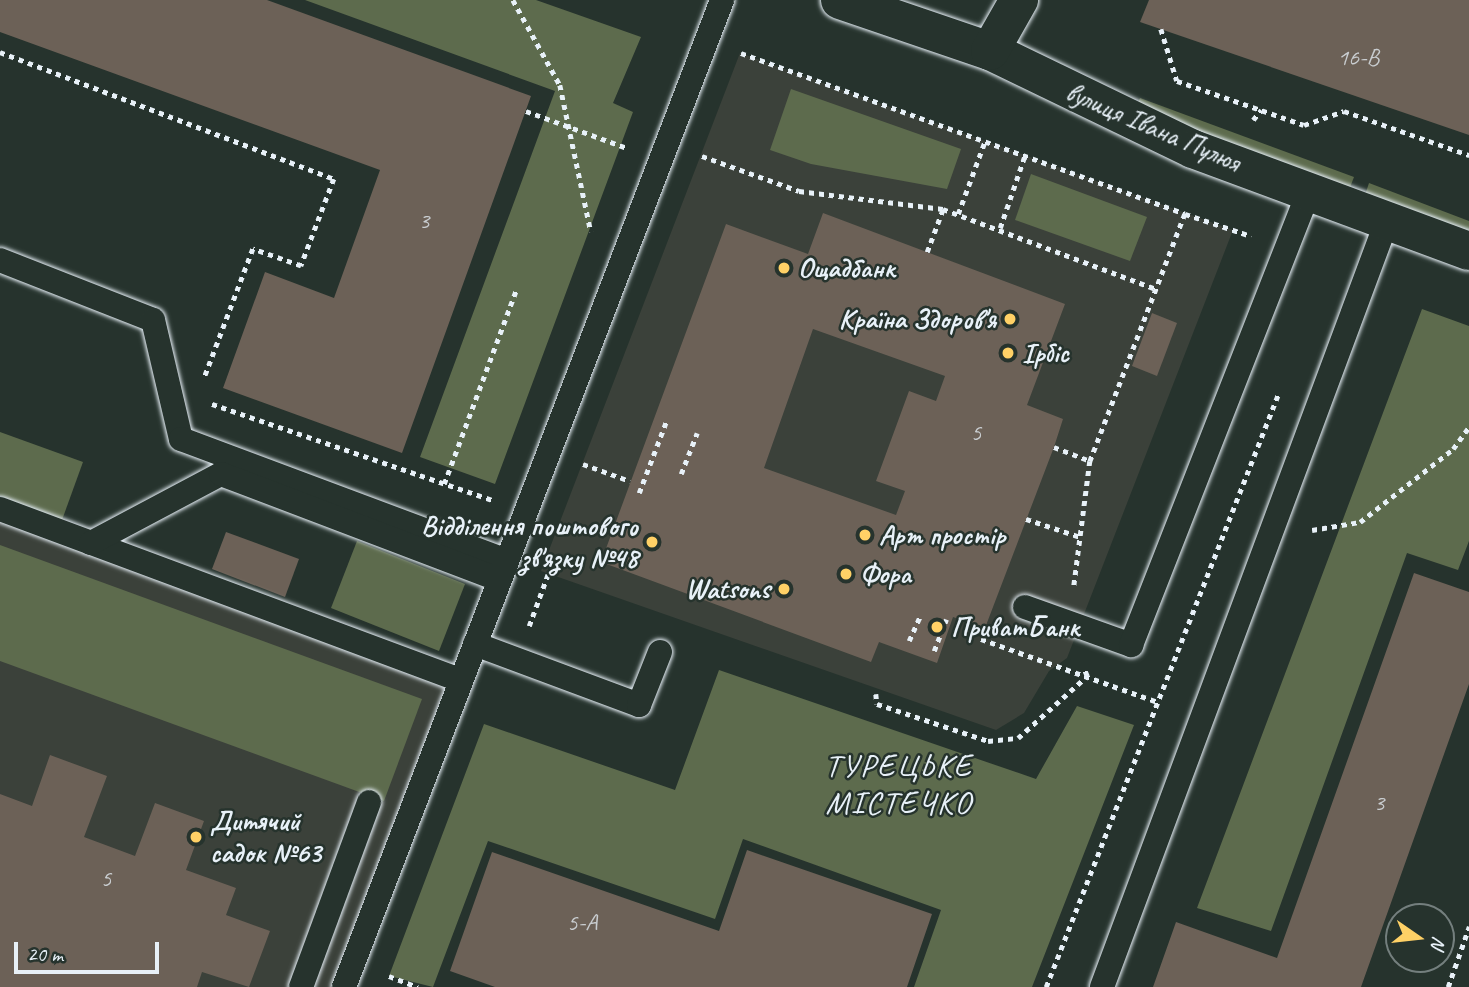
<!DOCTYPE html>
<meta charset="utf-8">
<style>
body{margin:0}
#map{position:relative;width:1469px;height:987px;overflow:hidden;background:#26332d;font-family:Caveat,sans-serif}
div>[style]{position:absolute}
.built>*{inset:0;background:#3b413a}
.green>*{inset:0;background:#5d6b4d}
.building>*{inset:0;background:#6c6157}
.path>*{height:4.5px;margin-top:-2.25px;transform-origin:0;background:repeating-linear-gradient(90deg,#e8f1f8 0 5px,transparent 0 10px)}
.roads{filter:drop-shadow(0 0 2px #e8f1f8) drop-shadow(0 0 2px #e8f1f8)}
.service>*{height:24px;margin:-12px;padding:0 12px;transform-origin:12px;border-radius:12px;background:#26332d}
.minor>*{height:38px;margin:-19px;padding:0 19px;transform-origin:19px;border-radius:19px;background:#26332d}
.tertiary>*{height:38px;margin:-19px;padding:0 19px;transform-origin:19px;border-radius:19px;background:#26332d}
.dots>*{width:19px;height:19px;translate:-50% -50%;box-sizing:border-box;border:4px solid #26332d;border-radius:50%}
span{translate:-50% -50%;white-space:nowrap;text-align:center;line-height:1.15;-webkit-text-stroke:5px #26332d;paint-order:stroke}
.number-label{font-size:24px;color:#c9cdd0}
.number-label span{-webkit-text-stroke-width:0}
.street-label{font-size:28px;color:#e8f1f8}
.poi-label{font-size:28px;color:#e8f1f8;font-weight:700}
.left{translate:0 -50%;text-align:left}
.right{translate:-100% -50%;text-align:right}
.quarter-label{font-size:32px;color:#e8f1f8;letter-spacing:2px}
.north{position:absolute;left:1385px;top:903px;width:70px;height:70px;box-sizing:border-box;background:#26332d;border:2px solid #747f7e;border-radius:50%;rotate:104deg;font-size:19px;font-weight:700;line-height:28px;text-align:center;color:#e8f1f8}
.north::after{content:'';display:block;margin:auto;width:24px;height:32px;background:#ffd166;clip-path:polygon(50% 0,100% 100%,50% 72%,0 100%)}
.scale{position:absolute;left:14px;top:942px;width:145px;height:32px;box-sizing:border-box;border:4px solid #e8f1f8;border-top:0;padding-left:9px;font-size:21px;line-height:24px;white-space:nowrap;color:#e8f1f8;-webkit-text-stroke:5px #26332d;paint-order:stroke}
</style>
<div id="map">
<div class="built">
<div style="clip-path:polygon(740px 53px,1233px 230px,1067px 658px,1049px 671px,1024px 713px,996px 730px,541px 571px)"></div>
<div style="clip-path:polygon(0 517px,449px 687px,334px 987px,0 987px)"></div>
</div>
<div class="green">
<div style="clip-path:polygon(305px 0,536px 0,641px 37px,613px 103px,633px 112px,495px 484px,420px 457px,555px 91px)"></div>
<div style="clip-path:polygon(791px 89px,961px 149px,947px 189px,811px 164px,770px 150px)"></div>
<div style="clip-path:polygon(1140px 98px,1354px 177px,1347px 195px,1134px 112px)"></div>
<div style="clip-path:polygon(1031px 174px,1147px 217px,1130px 261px,1015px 220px)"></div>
<div style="clip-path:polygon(1369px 183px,1469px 221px,1469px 244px,1363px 201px)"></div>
<div style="clip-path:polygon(1422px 309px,1469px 326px,1469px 541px,1458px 570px,1407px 553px,1271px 931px,1197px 908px)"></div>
<div style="clip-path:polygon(0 432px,83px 462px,62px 520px,0 496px)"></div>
<div style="clip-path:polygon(357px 541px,465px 584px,439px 651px,331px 608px)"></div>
<div style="clip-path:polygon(0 545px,422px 699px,384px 801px,0 661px)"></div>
<div style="clip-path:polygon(719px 670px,1036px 779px,1077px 706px,1134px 725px,1032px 987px,914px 987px,941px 910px,743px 839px,715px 919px,488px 841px,433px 987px,389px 976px,484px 724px,675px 790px)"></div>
</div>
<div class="building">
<div style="clip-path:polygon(0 0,267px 0,531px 96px,402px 453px,223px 388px,265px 272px,334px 298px,380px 170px,0 32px)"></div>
<div style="clip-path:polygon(1149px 0,1469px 0,1469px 135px,1140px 22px)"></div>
<div style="clip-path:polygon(evenodd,823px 213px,1065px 304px,1027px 405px,1063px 419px,1054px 447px,985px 628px,953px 617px,937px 663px,879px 642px,871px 662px,601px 562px,726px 224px,808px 254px,823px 213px,813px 329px,945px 376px,936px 401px,909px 391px,876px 481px,905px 491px,896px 515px,764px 468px,813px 329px)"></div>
<div style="clip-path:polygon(1152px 313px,1177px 323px,1157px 376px,1132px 366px)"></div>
<div style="clip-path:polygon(226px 532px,299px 559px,285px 597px,212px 569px)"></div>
<div style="clip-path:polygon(1414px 573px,1469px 592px,1469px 684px,1361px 987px,1153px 987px,1176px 922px,1277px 958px)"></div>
<div style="clip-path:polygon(50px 755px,107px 776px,84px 837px,135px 856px,155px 803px,204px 821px,186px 870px,236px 888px,226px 915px,270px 931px,249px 987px,202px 972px,197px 987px,0 987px,0 794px,32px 806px)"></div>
<div style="clip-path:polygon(747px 850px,932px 914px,907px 987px,495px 987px,450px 971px,492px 852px,719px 931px)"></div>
</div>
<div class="path">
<div style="left:513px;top:0;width:97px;rotate:61.1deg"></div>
<div style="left:560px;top:85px;width:150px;rotate:78.1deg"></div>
<div style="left:1161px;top:29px;width:54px;rotate:72.9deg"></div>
<div style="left:1177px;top:81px;width:134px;rotate:19.1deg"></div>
<div style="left:1304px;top:125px;width:42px;rotate:-19.3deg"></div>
<div style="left:1344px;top:111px;width:133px;rotate:19.4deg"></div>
<div style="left:0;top:52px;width:357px;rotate:20.8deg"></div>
<div style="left:334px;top:179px;width:93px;rotate:110.8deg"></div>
<div style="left:301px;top:266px;width:51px;rotate:-160.5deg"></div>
<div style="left:253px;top:249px;width:136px;rotate:110.7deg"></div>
<div style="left:741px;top:53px;width:472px;rotate:19.9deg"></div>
<div style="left:1185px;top:214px;width:265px;rotate:111deg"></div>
<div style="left:1090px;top:461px;width:126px;rotate:97.3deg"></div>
<div style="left:526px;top:111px;width:108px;rotate:20.1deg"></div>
<div style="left:1253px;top:120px;width:13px;rotate:-51deg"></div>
<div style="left:702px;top:156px;width:103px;rotate:19.8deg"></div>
<div style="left:799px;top:191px;width:145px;rotate:7.1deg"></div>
<div style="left:943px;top:209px;width:228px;rotate:20.6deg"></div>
<div style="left:958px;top:214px;width:78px;rotate:-69.7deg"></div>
<div style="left:1185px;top:214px;width:70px;rotate:18.4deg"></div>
<div style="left:1000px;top:228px;width:77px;rotate:-71.1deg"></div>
<div style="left:927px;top:252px;width:46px;rotate:-69.6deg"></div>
<div style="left:212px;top:404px;width:296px;rotate:18.9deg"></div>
<div style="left:1054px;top:447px;width:39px;rotate:21deg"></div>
<div style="left:583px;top:464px;width:50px;rotate:19.9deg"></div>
<div style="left:681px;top:474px;width:44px;rotate:-68.7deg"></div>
<div style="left:444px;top:484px;width:209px;rotate:-69.6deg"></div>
<div style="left:639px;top:493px;width:76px;rotate:-69.2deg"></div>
<div style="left:1026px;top:519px;width:57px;rotate:18.4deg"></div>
<div style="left:1312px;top:530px;width:49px;rotate:-9.5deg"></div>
<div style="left:1360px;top:522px;width:118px;rotate:-38.1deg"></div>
<div style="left:1453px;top:449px;width:27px;rotate:-54deg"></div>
<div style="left:529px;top:626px;width:55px;rotate:-69.9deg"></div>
<div style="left:981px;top:639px;width:188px;rotate:19.6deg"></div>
<div style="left:909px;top:641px;width:27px;rotate:-66deg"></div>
<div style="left:934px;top:651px;width:34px;rotate:-69deg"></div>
<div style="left:876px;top:694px;width:10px;rotate:84deg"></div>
<div style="left:877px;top:704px;width:117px;rotate:18.4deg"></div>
<div style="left:988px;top:741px;width:30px;rotate:-6deg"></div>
<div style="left:1018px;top:738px;width:93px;rotate:-41.9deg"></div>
<div style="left:1087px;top:676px;width:8px;rotate:-113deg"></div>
<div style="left:389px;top:976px;width:31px;rotate:21deg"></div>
<div style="left:1046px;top:987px;width:639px;rotate:-68.61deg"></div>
<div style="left:1448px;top:987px;width:64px;rotate:-70.7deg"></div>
</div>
<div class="roads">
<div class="service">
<div style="left:0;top:260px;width:164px;rotate:21.4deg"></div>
<div style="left:153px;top:320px;width:122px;rotate:76.8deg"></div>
<div style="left:181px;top:439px;width:348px;rotate:20.5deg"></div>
<div style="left:0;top:509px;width:492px;rotate:20.4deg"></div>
<div style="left:91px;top:543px;width:147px;rotate:-28deg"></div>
<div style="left:221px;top:474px;width:298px;rotate:20.8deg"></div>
<div style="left:1025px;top:607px;width:113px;rotate:19.7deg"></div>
<div style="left:1131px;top:645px;width:490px;rotate:-68.6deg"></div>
<div style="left:475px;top:644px;width:175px;rotate:20.4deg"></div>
<div style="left:639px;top:705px;width:57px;rotate:-68.4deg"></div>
<div style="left:301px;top:987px;width:197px;rotate:-69.8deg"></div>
<div style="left:344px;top:987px;width:1057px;rotate:-69.04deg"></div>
<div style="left:1102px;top:987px;width:820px;rotate:-69.6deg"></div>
</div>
<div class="minor">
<div style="left:990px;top:51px;width:225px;rotate:25.8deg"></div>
<div style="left:1193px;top:149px;width:294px;rotate:20.3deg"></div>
</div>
<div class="tertiary">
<div style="left:840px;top:0;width:158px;rotate:18.8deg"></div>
<div style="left:990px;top:51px;width:59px;rotate:-60.4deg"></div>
</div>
</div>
<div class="dots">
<div style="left:784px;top:268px;background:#ffd166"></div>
<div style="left:1010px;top:319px;background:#ffd166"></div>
<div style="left:1008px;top:353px;background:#ffd166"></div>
<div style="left:865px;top:535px;background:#ffd166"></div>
<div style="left:652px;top:542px;background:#ffd166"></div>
<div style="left:846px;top:574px;background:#ffd166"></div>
<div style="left:784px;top:589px;background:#ffd166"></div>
<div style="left:937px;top:627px;background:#ffd166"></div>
<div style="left:196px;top:837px;background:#ffd166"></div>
</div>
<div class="number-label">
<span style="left:1358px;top:58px">16-В</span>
<span style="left:424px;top:221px">3</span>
<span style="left:976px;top:433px">5</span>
<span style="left:1379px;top:803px">3</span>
<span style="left:106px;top:879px">5</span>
<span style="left:582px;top:923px">5-А</span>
</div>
<div class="street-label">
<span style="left:1153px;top:127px;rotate:23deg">вулиця Івана Пулюя</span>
</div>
<div class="poi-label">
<span class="left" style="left:798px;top:268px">Ощадбанк</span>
<span class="right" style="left:996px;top:319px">Країна Здоров'я</span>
<span class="left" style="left:1022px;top:353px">Ірбіс</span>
<span class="right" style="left:638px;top:542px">Відділення поштового<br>зв'язку №48</span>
<span class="left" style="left:879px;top:535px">Арт простір</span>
<span class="left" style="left:860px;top:574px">Фора</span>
<span class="right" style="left:770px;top:589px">Watsons</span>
<span class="left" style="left:951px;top:627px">ПриватБанк</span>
<span class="left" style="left:210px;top:837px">Дитячий<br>садок №63</span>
</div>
<div class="quarter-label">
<span style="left:899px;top:785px">ТУРЕЦЬКЕ<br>МІСТЕЧКО</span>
</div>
<div class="north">N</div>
<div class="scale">20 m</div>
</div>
